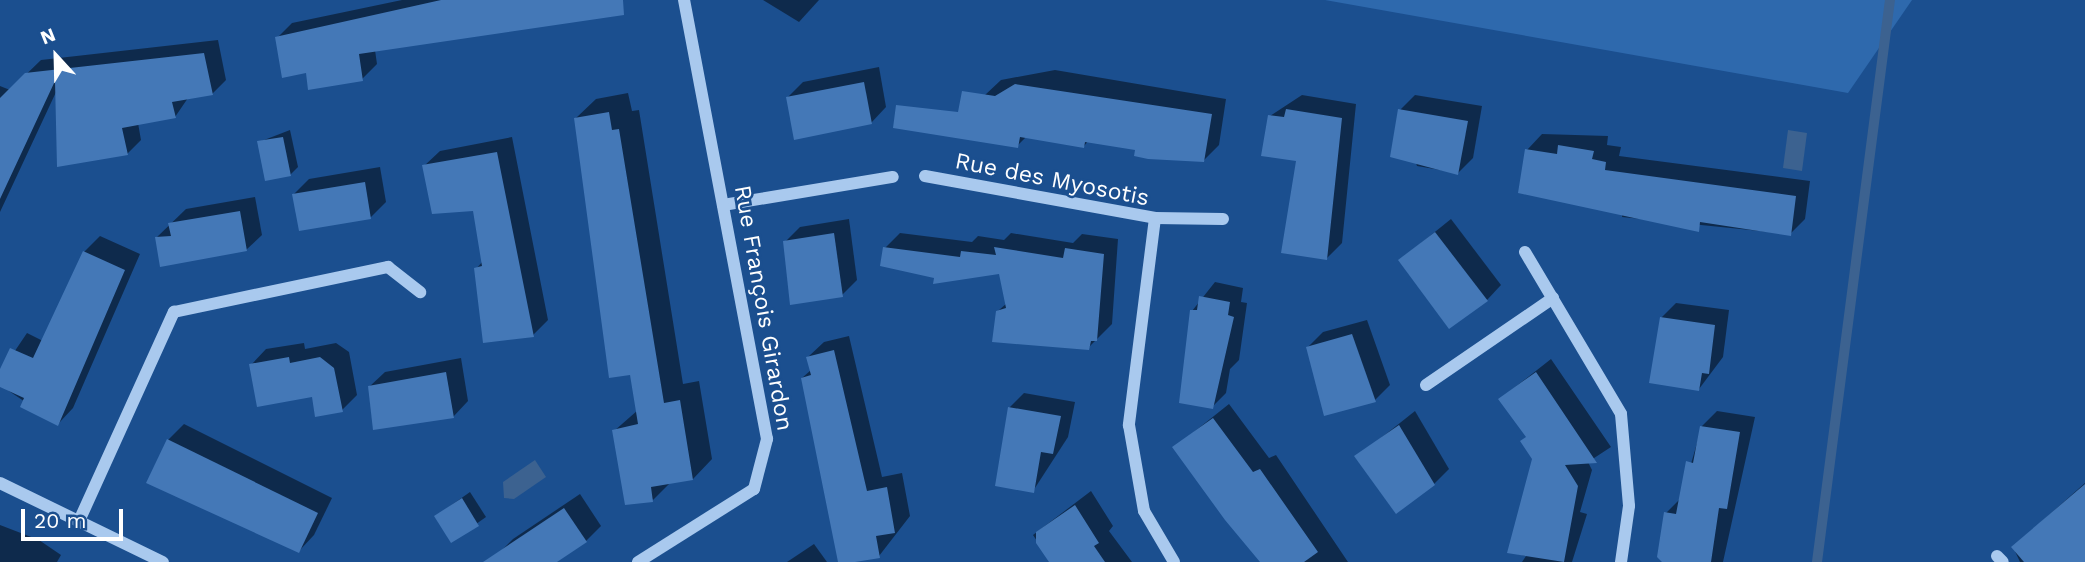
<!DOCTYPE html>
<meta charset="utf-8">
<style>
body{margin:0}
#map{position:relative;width:2085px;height:562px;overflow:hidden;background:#1b4f8f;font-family:"Work Sans",sans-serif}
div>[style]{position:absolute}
.green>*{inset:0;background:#2e69ad}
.water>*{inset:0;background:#3c6290}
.shadow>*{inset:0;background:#0007}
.stream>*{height:10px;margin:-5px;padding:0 5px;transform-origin:5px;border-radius:5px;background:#3c6290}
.building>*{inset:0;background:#4478b7}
.minor>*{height:12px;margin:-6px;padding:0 6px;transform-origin:6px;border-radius:6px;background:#a9c9ee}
span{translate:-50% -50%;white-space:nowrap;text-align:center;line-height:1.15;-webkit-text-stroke:5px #1b4f8f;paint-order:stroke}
.street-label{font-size:23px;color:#fff}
.north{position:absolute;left:21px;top:21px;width:70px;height:70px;-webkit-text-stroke:5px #1b4f8f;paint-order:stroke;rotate:338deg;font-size:19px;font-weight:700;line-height:28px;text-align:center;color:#fff}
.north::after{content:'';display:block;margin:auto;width:24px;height:32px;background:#fff;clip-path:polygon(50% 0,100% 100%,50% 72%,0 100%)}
.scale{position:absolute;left:21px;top:509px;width:102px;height:32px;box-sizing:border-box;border:4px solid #fff;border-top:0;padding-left:9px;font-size:21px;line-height:24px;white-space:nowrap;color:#fff;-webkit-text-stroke:5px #1b4f8f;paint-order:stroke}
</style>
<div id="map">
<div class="green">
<div style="clip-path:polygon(1325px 0,1912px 0,1848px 93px)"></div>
</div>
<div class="water">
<div style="clip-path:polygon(1788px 130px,1807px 133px,1802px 171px,1783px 168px)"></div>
<div style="clip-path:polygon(535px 460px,546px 477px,514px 499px,504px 498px,503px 482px)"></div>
</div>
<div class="shadow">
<div style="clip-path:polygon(402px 0,606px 0,375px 50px,377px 64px,362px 79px,308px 71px,277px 38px,292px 23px)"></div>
<div style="clip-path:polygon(763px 0,819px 0,799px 22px)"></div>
<div style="clip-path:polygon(218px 40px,226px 80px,212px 94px,188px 98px,175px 117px,138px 123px,141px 140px,127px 154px,57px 90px,0 212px,0 86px,10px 90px,41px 60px)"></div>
<div style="clip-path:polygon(879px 67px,886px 107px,871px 123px,788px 97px,803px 82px)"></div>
<div style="clip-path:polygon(1055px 70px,1226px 99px,1219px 145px,1204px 160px,1089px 140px,1084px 146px,1027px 136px,1017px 146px,985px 95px,1001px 80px)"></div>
<div style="clip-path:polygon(628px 93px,632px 111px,639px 110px,683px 384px,699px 381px,712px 459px,693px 479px,671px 482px,653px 500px,614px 431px,638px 410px,576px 118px,596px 99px)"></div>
<div style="clip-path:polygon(1302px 95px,1356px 104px,1342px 243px,1327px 258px,1298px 160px,1270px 116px)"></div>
<div style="clip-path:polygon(1415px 95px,1482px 106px,1473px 158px,1458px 173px,1417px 166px,1400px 110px)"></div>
<div style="clip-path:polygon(290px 130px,298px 167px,290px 175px,259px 142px)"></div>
<div style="clip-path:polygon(1542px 134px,1608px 136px,1607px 145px,1621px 147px,1619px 156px,1810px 181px,1805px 219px,1790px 234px,1622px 217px,1623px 209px,1527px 150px)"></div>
<div style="clip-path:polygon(512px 137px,548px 320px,533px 335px,476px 269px,483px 261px,474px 209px,424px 166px,440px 151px)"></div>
<div style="clip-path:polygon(380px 167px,386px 202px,371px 217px,294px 194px,309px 179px)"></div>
<div style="clip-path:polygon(255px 197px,262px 235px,246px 250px,156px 238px,186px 209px)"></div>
<div style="clip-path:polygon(849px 219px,857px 280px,842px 295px,785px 242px,800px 227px)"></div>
<div style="clip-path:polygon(1451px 219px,1501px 285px,1487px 300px,1400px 260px)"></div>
<div style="clip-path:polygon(900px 233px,972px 242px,978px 236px,1004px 240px,1011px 233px,1073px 243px,1082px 234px,1118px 239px,1112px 324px,1088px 348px,998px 311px,1007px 303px,1001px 272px,935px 277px,885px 248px)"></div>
<div style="clip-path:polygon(100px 236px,140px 254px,73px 408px,58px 424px,0 385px,0 373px,27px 333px,43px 341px,84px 252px)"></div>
<div style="clip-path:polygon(1215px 282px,1243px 288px,1241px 302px,1247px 303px,1239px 360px,1230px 369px,1226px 393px,1212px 407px,1192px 311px)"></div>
<div style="clip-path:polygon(1676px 303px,1729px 310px,1723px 357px,1699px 389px,1661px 318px)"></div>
<div style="clip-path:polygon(1367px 320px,1390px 385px,1375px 400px,1308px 347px,1323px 332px)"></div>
<div style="clip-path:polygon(849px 336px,882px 477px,902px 473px,910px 516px,879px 556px,839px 562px,802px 378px,811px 370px,808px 357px,824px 342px)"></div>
<div style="clip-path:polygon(304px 343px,305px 349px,336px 343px,349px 352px,357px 395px,342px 410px,251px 365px,266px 349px)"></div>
<div style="clip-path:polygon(461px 358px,468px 401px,453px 417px,369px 387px,385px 372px)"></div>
<div style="clip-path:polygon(1551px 359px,1611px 447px,1588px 462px,1592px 470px,1580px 512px,1587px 514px,1572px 562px,1522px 562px,1526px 556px,1509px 552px,1534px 458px,1527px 437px,1500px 399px)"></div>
<div style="clip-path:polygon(1024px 393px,1075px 402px,1068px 437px,1033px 491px,1009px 408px)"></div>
<div style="clip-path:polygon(1229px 404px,1269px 458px,1276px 455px,1348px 562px,1271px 562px,1175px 447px)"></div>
<div style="clip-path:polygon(1415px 411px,1449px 469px,1434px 484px,1357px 457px)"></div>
<div style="clip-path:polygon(1717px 411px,1755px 417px,1723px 562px,1662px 562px,1666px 513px,1681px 498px,1702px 426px)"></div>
<div style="clip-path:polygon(184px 424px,332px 498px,314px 535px,299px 551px,148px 482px,168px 440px)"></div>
<div style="clip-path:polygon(2085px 483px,2085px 562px,2020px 562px,2013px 547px)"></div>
<div style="clip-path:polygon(1091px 491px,1113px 526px,1109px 531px,1132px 562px,1051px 562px,1033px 535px)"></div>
<div style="clip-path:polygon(470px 492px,486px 517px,452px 541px,436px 516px)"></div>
<div style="clip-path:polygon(580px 494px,601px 526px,586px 541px,554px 562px,503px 562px,498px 554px,513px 539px)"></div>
<div style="clip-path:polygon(0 525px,39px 540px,61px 555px,57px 562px,0 562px)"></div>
<div style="clip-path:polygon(814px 544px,827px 562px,787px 562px)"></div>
</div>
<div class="stream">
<div style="left:1817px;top:562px;width:567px;rotate:-82.6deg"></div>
</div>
<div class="building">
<div style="clip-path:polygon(441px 0,623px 0,624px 15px,359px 54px,363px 81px,308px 90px,306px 73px,282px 78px,275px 37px)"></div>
<div style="clip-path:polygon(204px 53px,213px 95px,172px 102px,176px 118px,122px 128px,128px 155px,57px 167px,55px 81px,0 199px,0 98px,25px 73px)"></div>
<div style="clip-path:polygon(864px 82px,872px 124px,794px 140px,786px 97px)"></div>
<div style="clip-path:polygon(1015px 84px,1212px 114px,1204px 162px,1148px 159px,1134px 156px,1135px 150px,1085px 142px,1084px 148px,1020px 137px,1018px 148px,893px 128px,896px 105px,958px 112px,962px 91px,995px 96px)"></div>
<div style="clip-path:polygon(1286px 109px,1342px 118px,1327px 260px,1281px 253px,1296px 161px,1261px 156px,1268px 115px,1284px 117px)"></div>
<div style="clip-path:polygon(1398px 109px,1468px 121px,1458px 175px,1390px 157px)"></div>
<div style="clip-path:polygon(609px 112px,612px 130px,619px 129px,664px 403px,680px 400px,693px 480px,651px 487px,653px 502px,625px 505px,612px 430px,638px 424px,630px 375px,609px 378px,574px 118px)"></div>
<div style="clip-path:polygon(283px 137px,291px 176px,265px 181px,257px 141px)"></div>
<div style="clip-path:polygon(1558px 145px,1594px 151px,1592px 159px,1606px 162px,1605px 170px,1796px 196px,1791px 236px,1700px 222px,1699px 232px,1518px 193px,1525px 149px,1557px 154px)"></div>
<div style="clip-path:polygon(497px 152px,534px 337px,483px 343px,474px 268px,482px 266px,473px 211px,432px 214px,422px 165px)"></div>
<div style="clip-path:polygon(365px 182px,371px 219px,299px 231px,292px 194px)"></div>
<div style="clip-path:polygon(240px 211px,247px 251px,160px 267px,155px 237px,171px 236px,168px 223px)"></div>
<div style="clip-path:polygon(1435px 232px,1488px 301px,1449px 329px,1398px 260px)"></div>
<div style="clip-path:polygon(834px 233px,843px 297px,790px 305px,783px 241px)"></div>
<div style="clip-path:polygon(883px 247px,960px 257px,961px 251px,996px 255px,994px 247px,1063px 258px,1065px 248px,1104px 254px,1097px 341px,1091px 341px,1089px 350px,992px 342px,996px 311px,1006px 308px,999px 274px,933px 284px,934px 278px,880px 266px)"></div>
<div style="clip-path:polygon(83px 251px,125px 270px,58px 426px,20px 407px,24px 398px,0 387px,0 369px,10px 348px,33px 358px)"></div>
<div style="clip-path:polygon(1199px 296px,1230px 302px,1228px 315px,1234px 317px,1213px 409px,1179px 403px,1190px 310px,1197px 310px)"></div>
<div style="clip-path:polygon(1660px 317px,1715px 325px,1709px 374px,1702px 373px,1699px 391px,1649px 383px)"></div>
<div style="clip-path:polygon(1352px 334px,1376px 402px,1324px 416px,1306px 347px)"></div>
<div style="clip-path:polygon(834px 350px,867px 491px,887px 487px,895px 533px,876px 536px,880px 558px,855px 562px,838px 562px,801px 378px,811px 375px,806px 357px)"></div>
<div style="clip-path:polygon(289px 357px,290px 363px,320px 357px,334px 368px,343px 412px,315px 417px,312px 397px,257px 407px,249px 364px)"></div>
<div style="clip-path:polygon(446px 372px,454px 418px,373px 430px,368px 386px)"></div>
<div style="clip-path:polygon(1536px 372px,1597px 463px,1565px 465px,1578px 486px,1564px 562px,1507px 553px,1532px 459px,1520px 441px,1526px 437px,1498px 399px)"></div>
<div style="clip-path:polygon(1008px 407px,1061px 416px,1053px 454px,1041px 452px,1034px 493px,995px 486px)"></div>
<div style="clip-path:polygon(1213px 418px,1253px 472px,1260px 469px,1318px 552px,1304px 562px,1260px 562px,1225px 520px,1172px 447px)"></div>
<div style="clip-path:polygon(1399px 425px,1435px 485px,1396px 514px,1354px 456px)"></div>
<div style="clip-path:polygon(1700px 426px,1740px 432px,1727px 509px,1719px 508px,1711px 562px,1662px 562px,1657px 557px,1664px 512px,1676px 514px,1686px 461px,1693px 463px)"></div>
<div style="clip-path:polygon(167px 439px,318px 513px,299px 553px,146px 483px)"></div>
<div style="clip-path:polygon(2085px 484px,2085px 562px,2024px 562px,2011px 547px)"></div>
<div style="clip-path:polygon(462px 498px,479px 526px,451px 543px,434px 516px)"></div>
<div style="clip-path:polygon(1075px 505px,1099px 543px,1094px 546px,1105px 562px,1049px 562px,1036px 543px,1036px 532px)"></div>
<div style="clip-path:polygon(564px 508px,587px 542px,557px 562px,483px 562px)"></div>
</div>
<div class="minor">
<div style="left:925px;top:176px;width:234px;rotate:10.3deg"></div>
<div style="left:1155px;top:218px;width:209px;rotate:97.2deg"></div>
<div style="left:1129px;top:425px;width:87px;rotate:80.1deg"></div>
<div style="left:1144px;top:511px;width:59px;rotate:59.5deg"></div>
<div style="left:723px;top:205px;width:172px;rotate:-9.4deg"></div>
<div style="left:1155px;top:218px;width:68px;rotate:0.8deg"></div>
<div style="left:1525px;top:252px;width:188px;rotate:59.3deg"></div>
<div style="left:1621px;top:414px;width:92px;rotate:85deg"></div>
<div style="left:1629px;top:506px;width:57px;rotate:98.1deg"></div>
<div style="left:1426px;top:385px;width:154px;rotate:-34.4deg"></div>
<div style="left:0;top:483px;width:181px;rotate:25.9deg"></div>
<div style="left:79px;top:521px;width:230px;rotate:-65.6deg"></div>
<div style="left:174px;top:312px;width:219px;rotate:-11.9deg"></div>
<div style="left:388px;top:267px;width:41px;rotate:38deg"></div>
<div style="left:1997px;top:556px;width:8px;rotate:45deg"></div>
<div style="left:638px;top:562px;width:137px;rotate:-32.2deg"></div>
<div style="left:754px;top:489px;width:52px;rotate:-75.4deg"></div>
<div style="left:767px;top:439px;width:447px;rotate:-100.7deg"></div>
</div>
<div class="street-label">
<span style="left:1052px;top:180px;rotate:11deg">Rue des Myosotis</span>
<span style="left:763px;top:308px;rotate:80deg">Rue François Girardon</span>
</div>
<div class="north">N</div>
<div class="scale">20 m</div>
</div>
